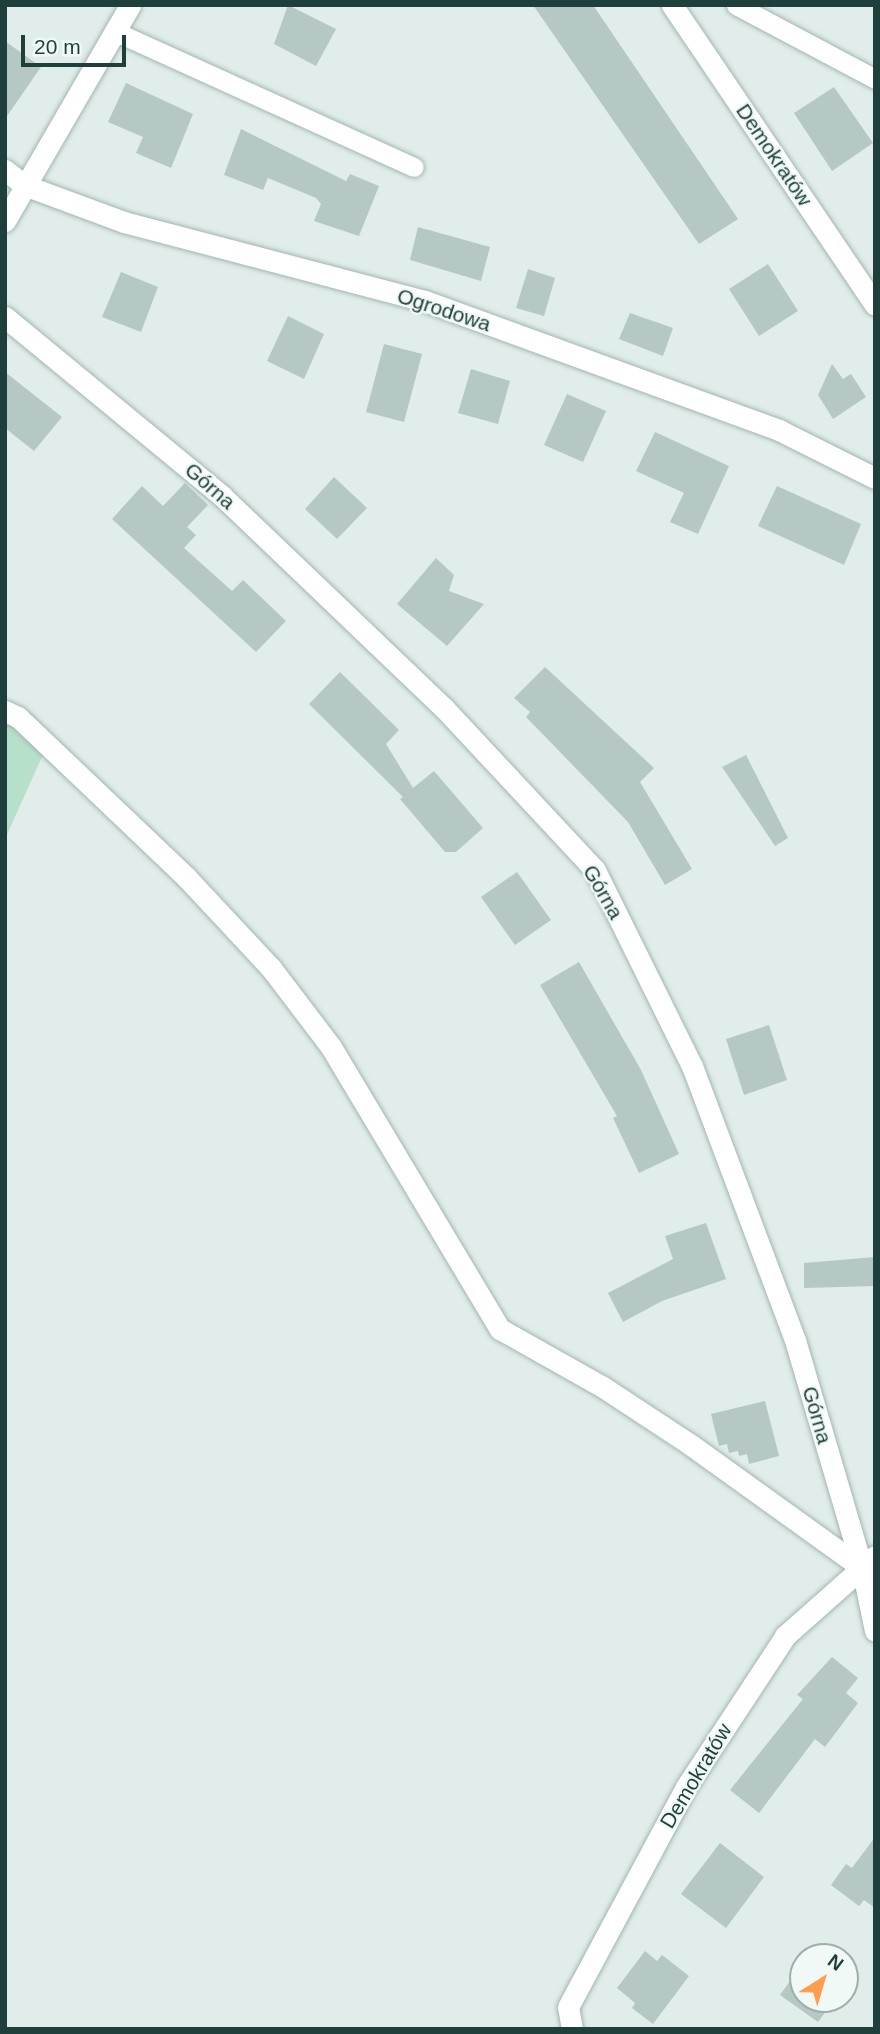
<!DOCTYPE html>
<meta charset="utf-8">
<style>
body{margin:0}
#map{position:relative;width:880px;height:2034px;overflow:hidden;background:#e0edea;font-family:Arial,sans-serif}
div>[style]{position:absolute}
.green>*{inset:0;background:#b7e0ca}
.building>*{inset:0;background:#b5c8c3}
.roads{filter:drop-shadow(0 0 2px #a2b5b3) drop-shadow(0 0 2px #a2b5b3)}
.service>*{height:19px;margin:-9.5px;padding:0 9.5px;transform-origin:9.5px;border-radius:9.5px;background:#fff}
.minor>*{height:21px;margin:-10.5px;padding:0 10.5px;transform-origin:10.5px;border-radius:10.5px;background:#fff}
span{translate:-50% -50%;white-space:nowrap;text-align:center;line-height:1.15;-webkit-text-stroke:5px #f1f9f6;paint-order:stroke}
.street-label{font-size:21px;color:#1f3f3d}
.frame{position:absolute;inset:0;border:7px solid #1f3f3d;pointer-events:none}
.north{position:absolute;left:789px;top:1943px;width:70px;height:70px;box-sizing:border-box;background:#f1f9f6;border:2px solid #9dafac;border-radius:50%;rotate:37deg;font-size:19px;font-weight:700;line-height:28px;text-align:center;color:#1f3f3d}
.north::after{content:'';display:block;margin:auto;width:24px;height:32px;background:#ff9d4c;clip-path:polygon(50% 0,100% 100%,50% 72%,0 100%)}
.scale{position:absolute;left:21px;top:35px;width:105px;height:32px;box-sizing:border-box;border:4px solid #1f3f3d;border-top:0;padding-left:9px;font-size:21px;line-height:24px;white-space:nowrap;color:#1f3f3d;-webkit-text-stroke:5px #f1f9f6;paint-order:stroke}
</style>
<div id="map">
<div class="green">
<div style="clip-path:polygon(5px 721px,45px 750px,5px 839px)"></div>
</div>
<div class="building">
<div style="clip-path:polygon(288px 5px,336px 29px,316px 66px,274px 44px)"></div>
<div style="clip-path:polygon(533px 5px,593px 5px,738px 219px,699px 244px)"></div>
<div style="clip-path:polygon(5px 41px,41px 67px,5px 119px)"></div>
<div style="clip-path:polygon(126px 83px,193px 114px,171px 168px,136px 153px,143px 137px,108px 122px)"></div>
<div style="clip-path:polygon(834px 87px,873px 143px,832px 171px,794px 113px)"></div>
<div style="clip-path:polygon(241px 129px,346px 181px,350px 174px,379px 186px,359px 236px,314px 221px,321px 204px,316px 198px,268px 178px,263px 190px,224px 175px)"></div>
<div style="clip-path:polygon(418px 227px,490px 247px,481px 281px,410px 260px)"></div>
<div style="clip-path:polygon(768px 264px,798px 311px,759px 336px,729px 289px)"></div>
<div style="clip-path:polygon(528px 269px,555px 278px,544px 316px,516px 308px)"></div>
<div style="clip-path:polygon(121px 272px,158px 287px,141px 332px,102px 317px)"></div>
<div style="clip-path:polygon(630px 313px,673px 328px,663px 356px,619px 339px)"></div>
<div style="clip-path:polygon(288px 316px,324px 334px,304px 379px,267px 361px)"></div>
<div style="clip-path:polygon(384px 344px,422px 354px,404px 422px,366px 412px)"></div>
<div style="clip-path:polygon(832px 364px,843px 379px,851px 374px,866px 397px,833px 419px,818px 395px)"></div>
<div style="clip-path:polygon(471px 369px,510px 381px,498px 424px,458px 413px)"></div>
<div style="clip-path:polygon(5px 372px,62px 417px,34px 451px,5px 428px)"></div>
<div style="clip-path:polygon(567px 394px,606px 411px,583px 462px,544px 445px)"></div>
<div style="clip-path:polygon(655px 432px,729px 466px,698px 534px,670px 522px,684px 493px,636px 471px)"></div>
<div style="clip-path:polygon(334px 477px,367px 508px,337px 539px,305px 509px)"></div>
<div style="clip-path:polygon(185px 483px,208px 505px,187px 527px,196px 535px,184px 548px,232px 591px,243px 580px,286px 621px,256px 652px,112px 519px,142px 486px,163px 506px)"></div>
<div style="clip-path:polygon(777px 486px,861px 524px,844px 565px,758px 526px)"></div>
<div style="clip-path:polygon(436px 558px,454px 575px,449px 591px,484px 604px,447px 646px,397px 604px)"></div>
<div style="clip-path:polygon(545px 667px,654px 768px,640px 782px,692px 869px,665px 885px,628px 822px,526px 717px,530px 712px,514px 698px)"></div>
<div style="clip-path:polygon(340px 672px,399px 730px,386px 744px,413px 788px,434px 771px,483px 828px,456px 852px,445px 852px,400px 799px,403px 797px,309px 704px)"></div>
<div style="clip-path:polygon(746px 755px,788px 838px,775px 846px,722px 767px)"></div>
<div style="clip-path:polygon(517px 872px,551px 920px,515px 945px,481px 897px)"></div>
<div style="clip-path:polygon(579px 962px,641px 1070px,679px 1154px,639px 1173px,613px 1118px,617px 1116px,540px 985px)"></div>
<div style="clip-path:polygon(769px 1025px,787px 1080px,744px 1095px,726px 1039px)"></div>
<div style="clip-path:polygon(706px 1223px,726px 1279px,662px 1301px,623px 1322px,608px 1293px,673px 1259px,665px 1236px)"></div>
<div style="clip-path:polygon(875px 1257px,875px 1286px,804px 1288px,804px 1263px)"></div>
<div style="clip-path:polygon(765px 1401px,779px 1456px,749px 1464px,747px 1454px,739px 1456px,738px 1451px,729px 1453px,727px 1444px,719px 1446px,711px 1414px)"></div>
<div style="clip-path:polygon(832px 1657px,858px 1678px,846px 1693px,858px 1703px,825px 1747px,815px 1739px,759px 1813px,730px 1790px,803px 1699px,797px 1695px)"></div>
<div style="clip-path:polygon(875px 1837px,875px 1908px,864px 1900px,859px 1906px,831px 1885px,846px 1864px,852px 1868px)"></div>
<div style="clip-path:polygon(720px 1843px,764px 1877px,726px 1928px,681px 1894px)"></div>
<div style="clip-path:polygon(645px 1951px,657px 1961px,662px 1955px,689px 1976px,653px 2024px,632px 2008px,635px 2003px,617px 1988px)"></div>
<div style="clip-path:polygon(803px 1963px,803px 1999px,835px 1999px,818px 2022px,780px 1995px)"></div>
</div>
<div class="roads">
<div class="service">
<div style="left:736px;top:5px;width:157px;rotate:28deg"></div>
<div style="left:114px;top:31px;width:329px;rotate:24.4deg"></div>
</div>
<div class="minor">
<div style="left:672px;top:5px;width:362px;rotate:55.9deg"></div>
<div style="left:5px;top:170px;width:24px;rotate:38deg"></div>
<div style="left:24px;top:185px;width:107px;rotate:20.3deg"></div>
<div style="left:124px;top:222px;width:311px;rotate:14.7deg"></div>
<div style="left:425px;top:301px;width:377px;rotate:20deg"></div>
<div style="left:779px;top:430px;width:107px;rotate:26.6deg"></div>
<div style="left:5px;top:221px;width:250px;rotate:-59.9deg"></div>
<div style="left:5px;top:317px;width:281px;rotate:39.5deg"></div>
<div style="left:222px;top:496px;width:307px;rotate:43.7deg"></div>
<div style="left:444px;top:708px;width:221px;rotate:47deg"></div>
<div style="left:595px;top:870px;width:219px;rotate:63.7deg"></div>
<div style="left:692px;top:1066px;width:293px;rotate:69.4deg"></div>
<div style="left:795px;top:1340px;width:238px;rotate:73.6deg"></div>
<div style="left:862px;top:1568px;width:64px;rotate:78.3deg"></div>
<div style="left:5px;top:711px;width:14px;rotate:25deg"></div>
<div style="left:18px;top:717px;width:233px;rotate:43.6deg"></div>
<div style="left:187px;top:878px;width:123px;rotate:47deg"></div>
<div style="left:271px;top:968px;width:99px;rotate:52.8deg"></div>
<div style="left:331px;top:1047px;width:329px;rotate:59.1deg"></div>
<div style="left:500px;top:1329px;width:118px;rotate:29.4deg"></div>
<div style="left:603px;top:1387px;width:105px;rotate:33.4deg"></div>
<div style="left:691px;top:1445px;width:211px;rotate:35.7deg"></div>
<div style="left:572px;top:2029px;width:22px;rotate:-100deg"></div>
<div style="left:568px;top:2007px;width:250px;rotate:-61.8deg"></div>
<div style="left:686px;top:1787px;width:181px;rotate:-56.7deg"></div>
<div style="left:785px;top:1636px;width:120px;rotate:-41.6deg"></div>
</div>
</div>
<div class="street-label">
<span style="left:774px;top:155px;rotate:56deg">Demokratów</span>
<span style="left:444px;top:310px;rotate:18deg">Ogrodowa</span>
<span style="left:210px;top:486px;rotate:41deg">Górna</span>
<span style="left:603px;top:892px;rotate:60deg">Górna</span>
<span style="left:817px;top:1415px;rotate:74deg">Górna</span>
<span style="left:696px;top:1776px;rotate:-59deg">Demokratów</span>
</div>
<div class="frame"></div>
<div class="north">N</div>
<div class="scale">20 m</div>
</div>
